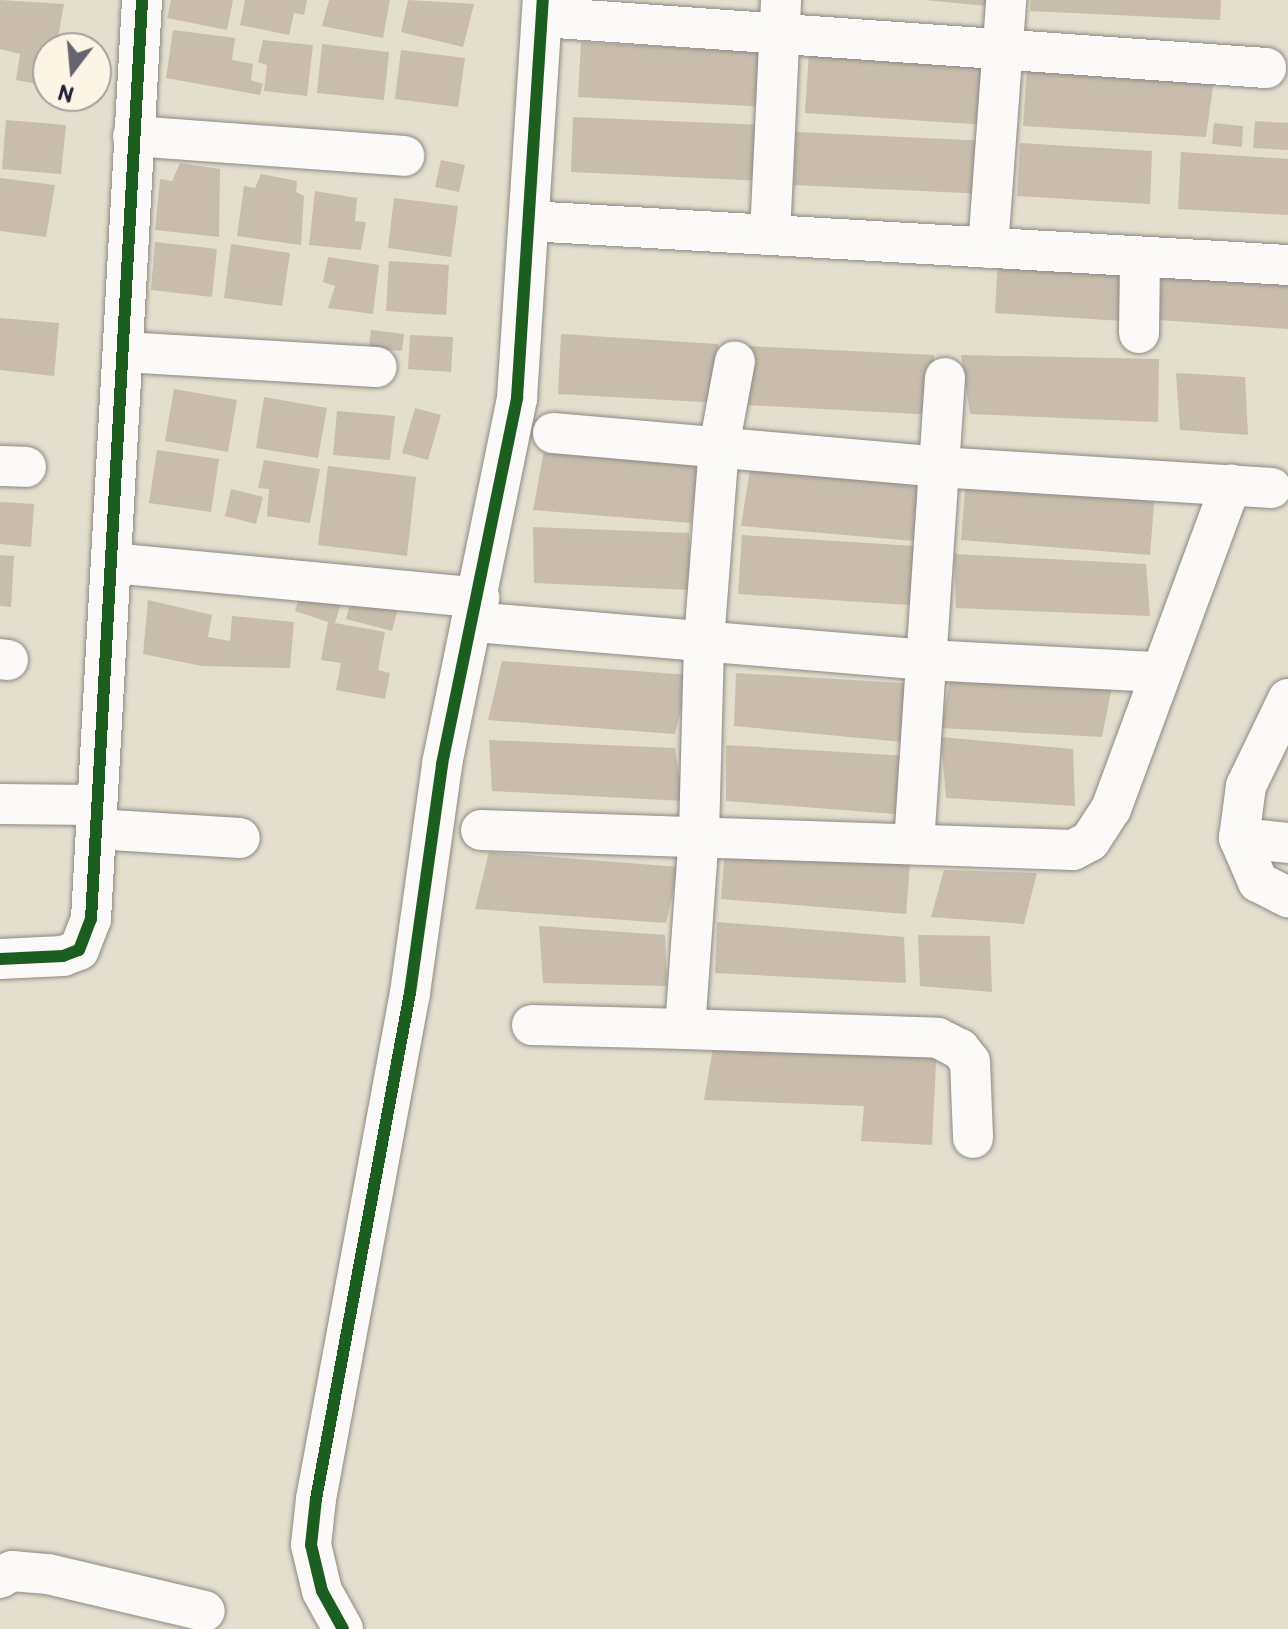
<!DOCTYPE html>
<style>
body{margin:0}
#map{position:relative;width:1288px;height:1629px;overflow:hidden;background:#e3decd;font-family:Itim,sans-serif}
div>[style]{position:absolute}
.building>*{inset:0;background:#c8bcad}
.roads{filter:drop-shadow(0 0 2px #8c8985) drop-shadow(0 0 2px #8c8985)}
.minor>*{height:40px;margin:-20px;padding:0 20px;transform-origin:20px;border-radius:20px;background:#fbfaf8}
.cycleway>*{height:12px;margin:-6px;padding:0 6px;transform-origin:6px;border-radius:6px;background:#1b5e20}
span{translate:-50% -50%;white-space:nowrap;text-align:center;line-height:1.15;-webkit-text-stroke:7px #fcf5e5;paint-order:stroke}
.north{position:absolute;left:32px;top:32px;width:80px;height:80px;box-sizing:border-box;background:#fcf5e5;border:2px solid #a5a1a1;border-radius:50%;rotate:196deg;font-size:22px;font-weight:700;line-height:32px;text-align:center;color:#22223b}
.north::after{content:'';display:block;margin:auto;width:28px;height:36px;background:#66646e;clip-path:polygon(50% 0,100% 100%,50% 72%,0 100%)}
</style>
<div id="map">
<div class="building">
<div style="clip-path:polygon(0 0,64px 4px,56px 48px,48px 48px,48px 86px,16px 80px,20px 54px,0 49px)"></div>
<div style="clip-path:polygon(171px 0,233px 0,227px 30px,167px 18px)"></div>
<div style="clip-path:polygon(245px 0,307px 0,304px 15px,294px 13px,289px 35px,240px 25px)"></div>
<div style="clip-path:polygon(329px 0,390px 0,383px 38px,322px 26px)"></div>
<div style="clip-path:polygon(408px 0,474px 4px,463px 47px,401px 32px)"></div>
<div style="clip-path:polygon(924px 0,999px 0,999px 7px)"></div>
<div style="clip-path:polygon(1031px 0,1221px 0,1220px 20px,1030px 11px)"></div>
<div style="clip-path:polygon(173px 30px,235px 38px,232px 60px,253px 64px,251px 80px,263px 84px,260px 95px,166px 78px)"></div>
<div style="clip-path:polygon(263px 40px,313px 45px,307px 96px,264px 91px,267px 65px,258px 62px)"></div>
<div style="clip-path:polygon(581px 42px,773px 53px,771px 107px,578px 97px)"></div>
<div style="clip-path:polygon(322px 44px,389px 52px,384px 100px,317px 93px)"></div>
<div style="clip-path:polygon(401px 50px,465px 58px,458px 107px,395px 99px)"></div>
<div style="clip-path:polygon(809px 52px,991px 64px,988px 125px,805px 113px)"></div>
<div style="clip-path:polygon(1027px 68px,1214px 79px,1206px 137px,1023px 126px)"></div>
<div style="clip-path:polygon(573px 117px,767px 125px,765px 181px,571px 172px)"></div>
<div style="clip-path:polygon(6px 120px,66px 125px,61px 174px,2px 169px)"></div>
<div style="clip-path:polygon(1255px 121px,1288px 123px,1288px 150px,1253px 148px)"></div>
<div style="clip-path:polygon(1214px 123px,1243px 126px,1242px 147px,1212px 144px)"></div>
<div style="clip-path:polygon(796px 132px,988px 141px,986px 194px,794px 185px)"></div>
<div style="clip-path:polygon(1020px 143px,1152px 151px,1150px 204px,1017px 196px)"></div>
<div style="clip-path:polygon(1181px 152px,1288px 159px,1288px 215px,1178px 209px)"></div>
<div style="clip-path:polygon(441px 160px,465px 165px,459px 192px,435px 187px)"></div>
<div style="clip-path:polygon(180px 163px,220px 169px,219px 237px,155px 230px,160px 179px,172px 181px)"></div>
<div style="clip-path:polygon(261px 174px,297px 181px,296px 192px,304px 196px,301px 245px,237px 236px,244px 186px,255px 188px)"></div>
<div style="clip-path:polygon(0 178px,55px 185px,46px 237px,0 231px)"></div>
<div style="clip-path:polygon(315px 191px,357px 198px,355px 221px,366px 222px,361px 250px,309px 245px)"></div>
<div style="clip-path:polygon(394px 198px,458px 206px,451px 257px,388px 248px)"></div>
<div style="clip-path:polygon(155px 242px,217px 249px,212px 297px,151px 290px)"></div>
<div style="clip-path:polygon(231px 244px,290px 253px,282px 306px,224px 298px)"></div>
<div style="clip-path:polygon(328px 257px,379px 265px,373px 314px,328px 308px,335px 286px,323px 282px)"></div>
<div style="clip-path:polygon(998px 258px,1125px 266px,1122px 321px,995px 313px)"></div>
<div style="clip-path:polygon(389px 261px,449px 265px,446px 315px,386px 311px)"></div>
<div style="clip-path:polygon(1162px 264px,1288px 273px,1288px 329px,1159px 320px)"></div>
<div style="clip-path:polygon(0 318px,59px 323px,54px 376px,0 370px)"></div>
<div style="clip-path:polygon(371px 330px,404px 334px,402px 351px,369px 348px)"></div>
<div style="clip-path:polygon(561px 334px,718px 344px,722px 403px,558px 394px)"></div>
<div style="clip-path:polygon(410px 335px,453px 337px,451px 372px,408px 369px)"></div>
<div style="clip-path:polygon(746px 346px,934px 355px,936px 415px,747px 405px)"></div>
<div style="clip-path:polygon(961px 355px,1159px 359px,1158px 422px,970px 414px)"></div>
<div style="clip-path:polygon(1176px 373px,1245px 377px,1248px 435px,1180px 430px)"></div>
<div style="clip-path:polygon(174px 389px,237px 400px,228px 452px,165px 441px)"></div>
<div style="clip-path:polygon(264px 397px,327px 408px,318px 458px,256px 448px)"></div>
<div style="clip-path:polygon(415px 408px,441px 415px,428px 460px,402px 453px)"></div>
<div style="clip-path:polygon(337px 411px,395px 416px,390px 460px,333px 455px)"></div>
<div style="clip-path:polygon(157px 450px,219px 459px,211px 512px,149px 503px)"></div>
<div style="clip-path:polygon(544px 451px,698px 465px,691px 523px,533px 510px)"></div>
<div style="clip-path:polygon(264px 460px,320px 469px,310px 523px,267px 516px,269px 489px,258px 488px)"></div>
<div style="clip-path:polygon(751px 463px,938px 480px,925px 542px,741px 526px)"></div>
<div style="clip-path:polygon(328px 466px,416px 477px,407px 556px,318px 545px)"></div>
<div style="clip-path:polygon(966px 477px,1155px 492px,1150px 555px,961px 540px)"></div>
<div style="clip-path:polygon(231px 489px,263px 497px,256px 524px,225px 516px)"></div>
<div style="clip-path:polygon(0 502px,34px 504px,31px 547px,0 544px)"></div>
<div style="clip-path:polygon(533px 527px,689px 533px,692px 590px,534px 583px)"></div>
<div style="clip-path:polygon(742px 535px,929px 547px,925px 606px,738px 594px)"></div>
<div style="clip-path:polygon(954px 554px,1146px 564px,1150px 616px,956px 608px)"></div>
<div style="clip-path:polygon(0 555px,14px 556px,11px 607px,0 606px)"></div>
<div style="clip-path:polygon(302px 589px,342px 600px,335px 623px,385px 632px,378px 670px,390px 673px,385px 699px,336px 690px,341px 663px,321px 660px,328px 622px,295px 611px)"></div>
<div style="clip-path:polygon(352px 597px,398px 609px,392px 631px,346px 619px)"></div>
<div style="clip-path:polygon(148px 600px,212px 615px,208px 637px,230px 641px,232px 616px,294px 622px,290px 668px,202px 666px,143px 654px)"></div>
<div style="clip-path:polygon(502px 661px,690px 675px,675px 734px,488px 720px)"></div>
<div style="clip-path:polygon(736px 673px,919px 684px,913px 743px,734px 726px)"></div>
<div style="clip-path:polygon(951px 674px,1113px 682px,1102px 737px,941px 728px)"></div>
<div style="clip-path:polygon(941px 737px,1073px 749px,1075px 806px,946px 798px)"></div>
<div style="clip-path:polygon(489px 740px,675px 748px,683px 801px,492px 791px)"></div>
<div style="clip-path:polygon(726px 745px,908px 756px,908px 815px,726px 801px)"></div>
<div style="clip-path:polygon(725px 848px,910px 863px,906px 914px,721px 899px)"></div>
<div style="clip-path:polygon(489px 852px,679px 867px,666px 923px,475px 909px)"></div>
<div style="clip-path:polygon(944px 870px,1037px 873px,1024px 924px,931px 917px)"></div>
<div style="clip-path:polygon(717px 922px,904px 937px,906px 983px,715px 973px)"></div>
<div style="clip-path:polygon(539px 926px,665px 935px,667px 986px,543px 983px)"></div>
<div style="clip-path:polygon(918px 935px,990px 936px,992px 992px,920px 986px)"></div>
<div style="clip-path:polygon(714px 1042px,937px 1043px,932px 1145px,861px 1141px,864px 1106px,704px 1100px)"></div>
</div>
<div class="roads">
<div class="minor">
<div style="left:542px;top:17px;width:726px;rotate:4.03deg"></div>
<div style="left:133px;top:136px;width:272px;rotate:4.2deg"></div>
<div style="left:529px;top:221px;width:760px;rotate:3.32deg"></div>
<div style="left:770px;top:235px;width:235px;rotate:-87.3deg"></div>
<div style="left:988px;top:248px;width:249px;rotate:-85.8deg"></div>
<div style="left:1139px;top:333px;width:76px;rotate:-89.2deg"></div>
<div style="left:123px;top:352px;width:254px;rotate:3.4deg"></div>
<div style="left:553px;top:433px;width:387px;rotate:5deg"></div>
<div style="left:939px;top:467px;width:333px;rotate:3.6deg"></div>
<div style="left:0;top:466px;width:26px;rotate:2deg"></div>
<div style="left:112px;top:563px;width:369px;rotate:5.4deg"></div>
<div style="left:474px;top:622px;width:455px;rotate:4.8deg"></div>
<div style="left:927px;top:660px;width:231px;rotate:3deg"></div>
<div style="left:0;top:659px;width:8px;rotate:7deg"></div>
<div style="left:1288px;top:699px;width:97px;rotate:115.8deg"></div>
<div style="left:1246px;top:786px;width:52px;rotate:97.7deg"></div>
<div style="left:1239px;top:838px;width:48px;rotate:66.6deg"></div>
<div style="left:1258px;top:882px;width:34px;rotate:27deg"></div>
<div style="left:0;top:804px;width:97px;rotate:0.6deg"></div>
<div style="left:96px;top:829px;width:144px;rotate:3.6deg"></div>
<div style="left:481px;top:830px;width:592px;rotate:1.93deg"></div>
<div style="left:1073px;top:850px;width:19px;rotate:-28deg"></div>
<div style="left:1090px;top:841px;width:38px;rotate:-57deg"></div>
<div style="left:1111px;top:809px;width:346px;rotate:-69.7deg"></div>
<div style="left:1239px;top:838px;width:49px;rotate:5.8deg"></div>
<div style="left:914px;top:844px;width:467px;rotate:-86.2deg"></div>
<div style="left:0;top:959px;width:63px;rotate:-2.7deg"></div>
<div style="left:63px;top:956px;width:17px;rotate:-21deg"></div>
<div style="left:79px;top:950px;width:33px;rotate:-69deg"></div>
<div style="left:91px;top:919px;width:920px;rotate:-86.82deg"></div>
<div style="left:532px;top:1025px;width:153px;rotate:1.5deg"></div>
<div style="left:685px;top:1029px;width:195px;rotate:-85.9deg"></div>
<div style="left:699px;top:835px;width:194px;rotate:-88.5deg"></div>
<div style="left:704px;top:641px;width:195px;rotate:-85.6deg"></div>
<div style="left:719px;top:447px;width:87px;rotate:-79.5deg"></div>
<div style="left:685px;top:1029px;width:253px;rotate:2deg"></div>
<div style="left:938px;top:1038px;width:25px;rotate:27deg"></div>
<div style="left:960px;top:1049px;width:16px;rotate:52deg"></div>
<div style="left:970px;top:1062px;width:76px;rotate:87.7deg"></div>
<div style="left:0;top:1578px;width:14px;rotate:-30deg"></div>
<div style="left:12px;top:1571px;width:36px;rotate:5deg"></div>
<div style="left:48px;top:1574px;width:161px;rotate:13.3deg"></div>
<div style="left:343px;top:1629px;width:43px;rotate:-118.9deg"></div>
<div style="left:322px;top:1591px;width:47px;rotate:-103.4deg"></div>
<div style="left:311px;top:1545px;width:46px;rotate:-83.8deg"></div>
<div style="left:316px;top:1499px;width:515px;rotate:-79.48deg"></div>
<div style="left:410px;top:993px;width:231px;rotate:-82deg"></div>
<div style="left:442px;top:764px;width:374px;rotate:-78.4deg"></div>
<div style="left:517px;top:398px;width:399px;rotate:-86.3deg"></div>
</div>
</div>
<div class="cycleway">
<div style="left:0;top:959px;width:63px;rotate:-2.7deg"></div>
<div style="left:63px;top:956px;width:17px;rotate:-21deg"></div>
<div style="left:79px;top:950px;width:33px;rotate:-69deg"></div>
<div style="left:91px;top:919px;width:920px;rotate:-86.82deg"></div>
<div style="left:343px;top:1629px;width:43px;rotate:-118.9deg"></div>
<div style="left:322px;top:1591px;width:47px;rotate:-103.4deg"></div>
<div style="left:311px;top:1545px;width:46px;rotate:-83.8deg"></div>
<div style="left:316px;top:1499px;width:515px;rotate:-79.48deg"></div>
<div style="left:410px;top:993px;width:231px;rotate:-82deg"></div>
<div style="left:442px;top:764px;width:374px;rotate:-78.4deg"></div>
<div style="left:517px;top:398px;width:399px;rotate:-86.3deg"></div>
</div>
<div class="north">N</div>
</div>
